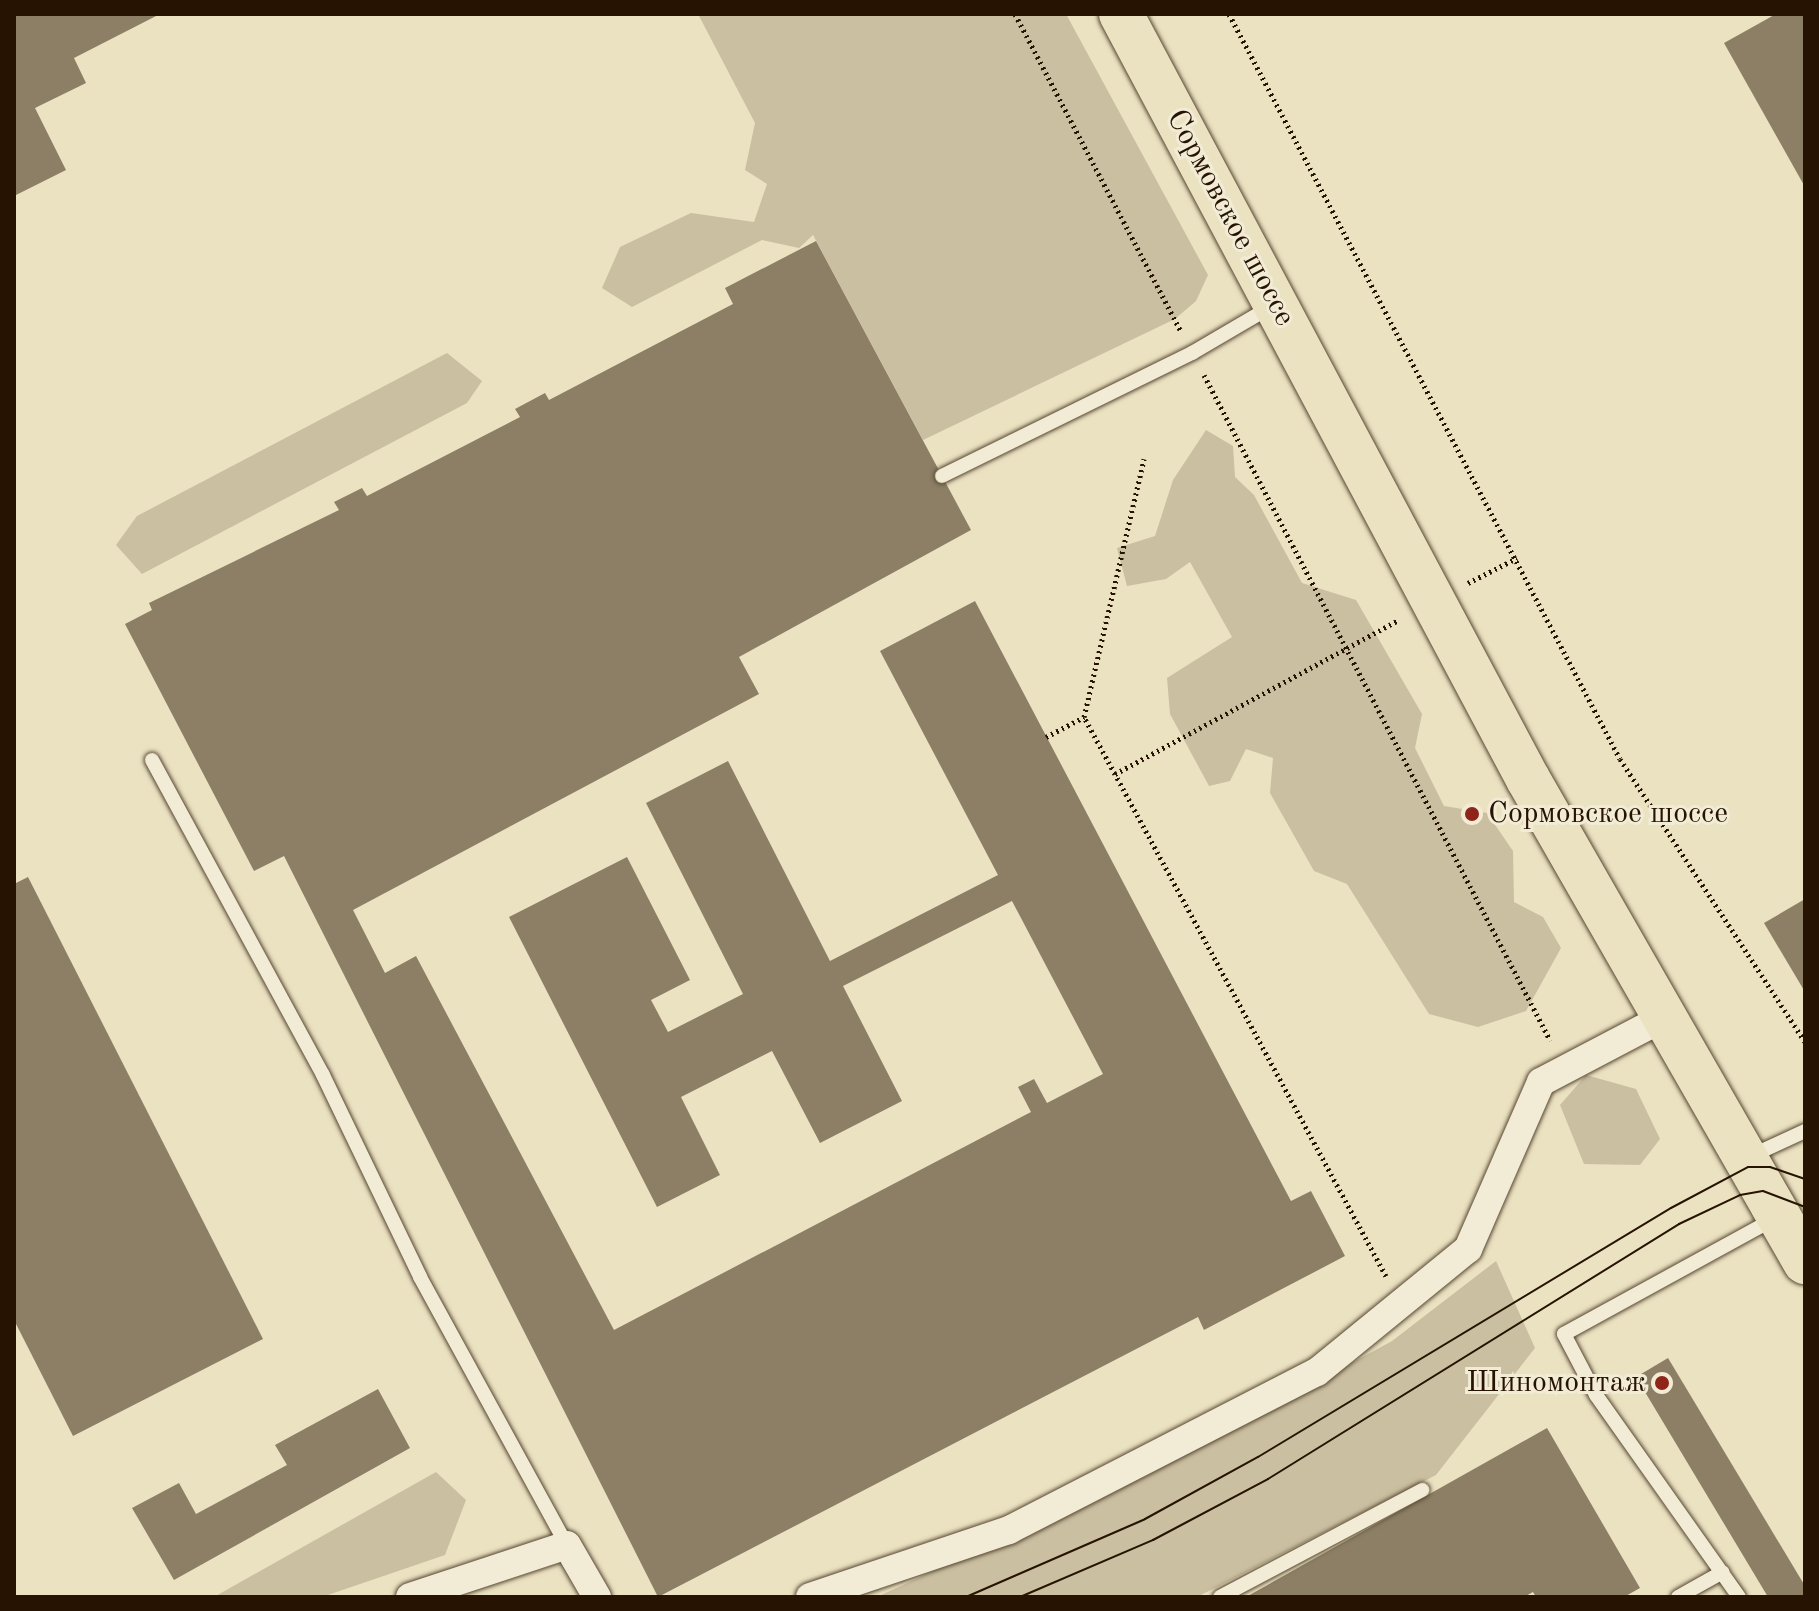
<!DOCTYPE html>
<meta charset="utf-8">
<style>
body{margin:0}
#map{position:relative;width:1819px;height:1611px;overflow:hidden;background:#ebe2c2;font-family:"Old Standard TT",serif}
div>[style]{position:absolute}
.green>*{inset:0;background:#cabfa1}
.building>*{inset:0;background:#8c7f65}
.path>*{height:5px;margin-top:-2.5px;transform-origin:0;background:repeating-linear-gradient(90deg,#261301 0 2px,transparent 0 6px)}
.roads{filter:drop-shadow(0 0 2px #574731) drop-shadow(0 0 2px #574731)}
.lane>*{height:14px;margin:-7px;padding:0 7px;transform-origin:7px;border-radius:7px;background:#f2ecd7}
.street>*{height:28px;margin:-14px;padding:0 14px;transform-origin:14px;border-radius:14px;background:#f2ecd7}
.primary>*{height:44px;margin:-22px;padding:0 22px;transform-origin:22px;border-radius:22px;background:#ebe2c2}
.tram>*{height:2px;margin:-1px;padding:0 1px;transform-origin:1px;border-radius:1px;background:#261301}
.dots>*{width:22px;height:22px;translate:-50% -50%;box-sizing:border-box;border:4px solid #f2ecd7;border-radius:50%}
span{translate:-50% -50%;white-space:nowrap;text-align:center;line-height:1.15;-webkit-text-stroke:6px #f2ecd7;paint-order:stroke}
.street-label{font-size:30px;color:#261301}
.poi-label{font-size:30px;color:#261301}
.left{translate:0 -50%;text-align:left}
.right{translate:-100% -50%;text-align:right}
.frame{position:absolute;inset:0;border:16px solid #261301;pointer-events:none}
</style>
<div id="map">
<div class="green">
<div style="clip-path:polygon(698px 14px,1066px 14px,1208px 275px,1196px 301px,1175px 319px,923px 440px,813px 235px,799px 248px,762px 240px,632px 307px,602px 288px,620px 247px,691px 213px,754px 222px,767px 184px,745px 170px,755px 123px)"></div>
<div style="clip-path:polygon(447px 353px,482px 381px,467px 403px,142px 574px,116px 545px,137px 516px)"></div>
<div style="clip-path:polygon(1206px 430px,1233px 446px,1235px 477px,1254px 495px,1302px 583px,1356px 600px,1422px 714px,1415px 748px,1444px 806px,1487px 813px,1513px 851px,1514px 902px,1543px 917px,1561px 948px,1526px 1011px,1478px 1027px,1429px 1014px,1347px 884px,1314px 871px,1270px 793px,1273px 758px,1246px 749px,1230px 781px,1209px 786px,1170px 714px,1167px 678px,1232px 637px,1190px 562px,1166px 579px,1127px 586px,1117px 548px,1155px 536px,1173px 480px)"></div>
<div style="clip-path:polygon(1586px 1075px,1636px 1089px,1660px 1139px,1640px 1165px,1584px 1164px,1560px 1105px)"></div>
<div style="clip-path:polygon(1496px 1261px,1535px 1348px,1436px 1475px,1197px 1597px,877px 1597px,1187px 1453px,1392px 1341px)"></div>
<div style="clip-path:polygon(436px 1472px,466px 1500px,445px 1555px,322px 1597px,214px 1597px)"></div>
</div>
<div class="building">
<div style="clip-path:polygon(14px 14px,160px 14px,74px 58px,86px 83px,35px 108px,66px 170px,14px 196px)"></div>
<div style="clip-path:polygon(1776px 14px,1805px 14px,1805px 187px,1724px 43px)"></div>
<div style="clip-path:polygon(816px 241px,971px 530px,739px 657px,759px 694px,353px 910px,385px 973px,416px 956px,614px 1330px,1031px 1112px,1018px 1087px,1034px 1079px,1047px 1103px,1103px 1074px,1012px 901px,843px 986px,902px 1101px,820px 1143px,772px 1051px,681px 1097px,720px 1175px,657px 1207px,509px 917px,627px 857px,690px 980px,651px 1000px,668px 1032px,743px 994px,646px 803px,728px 761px,830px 961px,998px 875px,880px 651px,975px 601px,1291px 1201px,1311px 1191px,1345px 1256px,1204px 1330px,1198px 1317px,658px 1597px,284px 856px,254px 871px,125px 624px,152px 610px,149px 603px,339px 510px,334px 502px,362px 488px,367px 496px,520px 417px,515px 409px,545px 393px,549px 400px,733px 304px,725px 288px)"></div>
<div style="clip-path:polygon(28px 877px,263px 1339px,73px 1436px,14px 1320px,14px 884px)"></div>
<div style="clip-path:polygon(1805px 899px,1805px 992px,1764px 923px)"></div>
<div style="clip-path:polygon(1668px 1358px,1805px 1586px,1805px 1597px,1768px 1597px,1636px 1377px)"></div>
<div style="clip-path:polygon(378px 1389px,410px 1448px,174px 1580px,132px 1508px,179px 1483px,196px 1514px,287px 1465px,275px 1445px)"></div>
<div style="clip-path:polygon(1547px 1428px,1640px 1588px,1624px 1597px,1536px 1597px,1533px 1592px,1524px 1597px,1246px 1597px)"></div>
</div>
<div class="path">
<div style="left:1015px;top:14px;width:358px;rotate:62.4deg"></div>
<div style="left:1229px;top:14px;width:841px;rotate:62.31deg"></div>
<div style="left:1620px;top:759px;width:338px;rotate:56.8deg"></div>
<div style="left:1204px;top:375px;width:750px;rotate:62.51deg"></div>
<div style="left:1468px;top:583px;width:55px;rotate:-27deg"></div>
<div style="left:1046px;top:737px;width:43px;rotate:-27.8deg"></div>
<div style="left:1115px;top:774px;width:65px;rotate:-118.5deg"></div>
<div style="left:1084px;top:717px;width:265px;rotate:-76.9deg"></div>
<div style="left:1386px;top:1276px;width:570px;rotate:-118.36deg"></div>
<div style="left:1115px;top:774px;width:323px;rotate:-28.5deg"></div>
</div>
<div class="roads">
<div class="lane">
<div style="left:942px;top:476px;width:279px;rotate:-26.2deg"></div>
<div style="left:1192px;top:353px;width:93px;rotate:-30.4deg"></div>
<div style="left:152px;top:760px;width:358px;rotate:61.5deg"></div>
<div style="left:323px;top:1075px;width:224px;rotate:64.3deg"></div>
<div style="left:420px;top:1277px;width:306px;rotate:61.3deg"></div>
<div style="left:1751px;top:1156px;width:60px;rotate:-24.8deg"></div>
<div style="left:1220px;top:1597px;width:229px;rotate:-27.9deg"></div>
<div style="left:1678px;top:1597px;width:51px;rotate:-29.1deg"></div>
<div style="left:1739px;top:1597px;width:247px;rotate:-125.3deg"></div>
<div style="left:1596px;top:1395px;width:69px;rotate:-117.7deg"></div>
<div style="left:1564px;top:1334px;width:239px;rotate:-28.7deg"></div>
</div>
<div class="street">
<div style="left:410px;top:1597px;width:165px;rotate:-18.3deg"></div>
<div style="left:567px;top:1545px;width:60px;rotate:60deg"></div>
<div style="left:810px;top:1597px;width:210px;rotate:-18.6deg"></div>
<div style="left:1009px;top:1530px;width:346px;rotate:-27.2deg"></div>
<div style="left:1317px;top:1372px;width:195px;rotate:-39.2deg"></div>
<div style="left:1468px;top:1249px;width:182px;rotate:-66.4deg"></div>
<div style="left:1541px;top:1082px;width:138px;rotate:-27.7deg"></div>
</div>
<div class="primary">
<div style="left:1121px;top:14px;width:867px;rotate:61.99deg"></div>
<div style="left:1528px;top:779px;width:557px;rotate:60.17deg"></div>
</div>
</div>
<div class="tram">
<div style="left:966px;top:1597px;width:195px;rotate:-23.5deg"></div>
<div style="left:1145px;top:1519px;width:129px;rotate:-28.8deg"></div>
<div style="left:1258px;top:1457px;width:482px;rotate:-31.1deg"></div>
<div style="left:1671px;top:1208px;width:87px;rotate:-28deg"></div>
<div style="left:1748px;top:1167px;width:22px"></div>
<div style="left:1770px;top:1167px;width:37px;rotate:19deg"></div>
<div style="left:1020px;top:1597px;width:145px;rotate:-23.2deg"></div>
<div style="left:1153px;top:1540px;width:130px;rotate:-27.9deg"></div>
<div style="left:1268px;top:1479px;width:484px;rotate:-31.8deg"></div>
<div style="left:1679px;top:1224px;width:68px;rotate:-25.4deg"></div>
<div style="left:1740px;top:1195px;width:23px;rotate:-10deg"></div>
<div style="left:1763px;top:1191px;width:45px;rotate:20.9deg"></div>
</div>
<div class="dots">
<div style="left:1472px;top:814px;background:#8f2418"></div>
<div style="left:1662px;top:1383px;background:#8f2418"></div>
</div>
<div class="street-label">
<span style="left:1230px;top:218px;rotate:62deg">Сормовское шоссе</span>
</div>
<div class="poi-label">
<span class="left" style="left:1488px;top:814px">Сормовское шоссе</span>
<span class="right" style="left:1646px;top:1383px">Шиномонтаж</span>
</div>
<div class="frame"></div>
</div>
